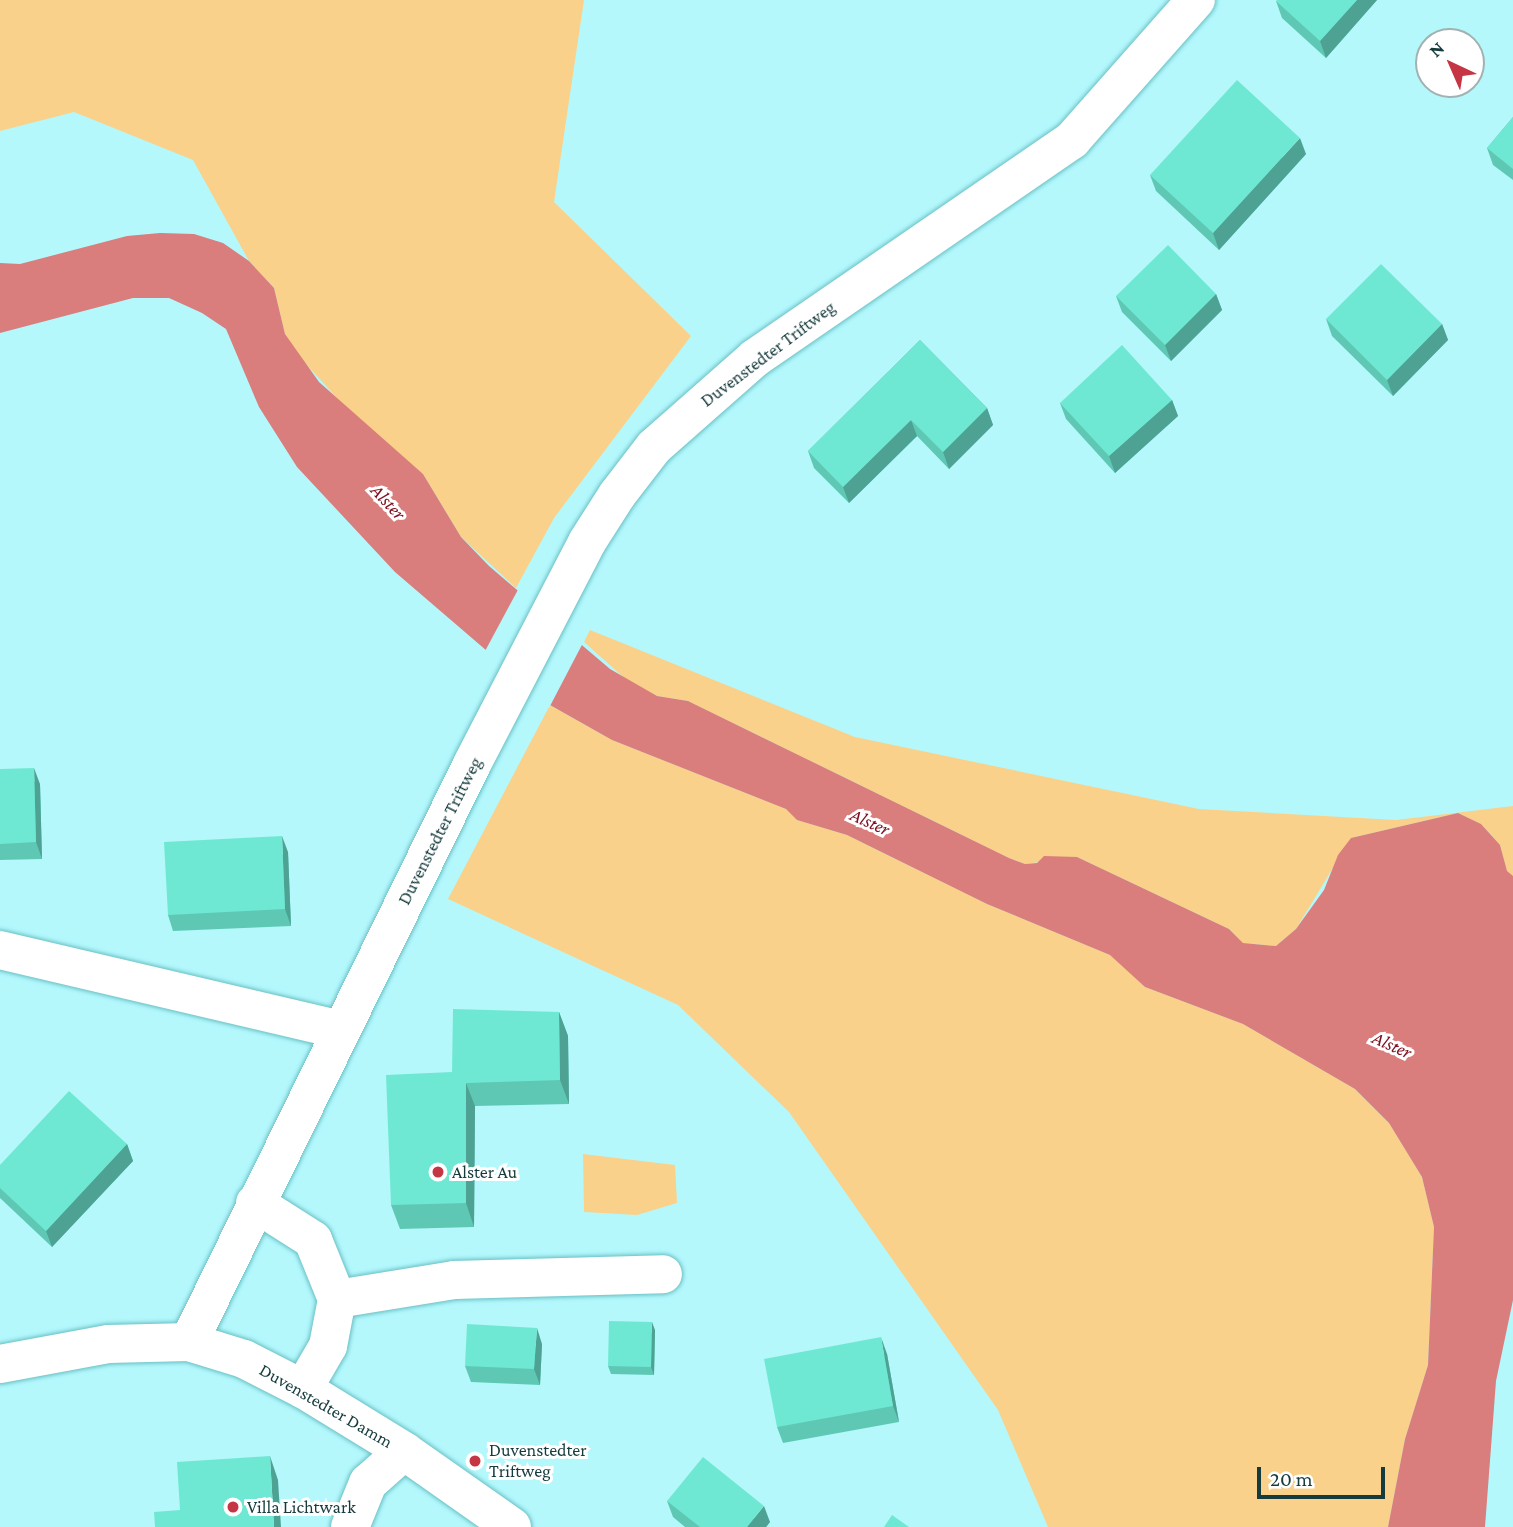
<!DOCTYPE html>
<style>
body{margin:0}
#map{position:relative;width:1513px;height:1527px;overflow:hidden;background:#b4f8fc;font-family:"Crimson Pro",serif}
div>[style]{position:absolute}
.green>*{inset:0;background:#fad18a}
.water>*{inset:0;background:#d97d7d}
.pier>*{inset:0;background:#b4f8fc}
.roads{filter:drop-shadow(0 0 2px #69c0c5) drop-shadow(0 0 2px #69c0c5)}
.minor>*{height:38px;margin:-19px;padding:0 19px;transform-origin:19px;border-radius:19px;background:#fff}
.wall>*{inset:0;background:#5fc8b5}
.shaded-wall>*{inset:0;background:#4ea294}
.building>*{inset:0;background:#6fe8d3}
.dots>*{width:19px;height:19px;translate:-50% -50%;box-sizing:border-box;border:4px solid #fff;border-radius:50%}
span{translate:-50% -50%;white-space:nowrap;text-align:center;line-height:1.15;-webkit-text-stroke:6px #fff;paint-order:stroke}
.street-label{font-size:18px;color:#163b3d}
.poi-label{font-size:18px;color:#163b3d}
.left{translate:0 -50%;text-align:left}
.water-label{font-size:19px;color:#7f0f20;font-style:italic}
.north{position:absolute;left:1415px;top:28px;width:70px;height:70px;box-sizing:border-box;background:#fff;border:2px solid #a2b1b1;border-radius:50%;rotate:316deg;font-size:19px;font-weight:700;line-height:28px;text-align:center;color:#163b3d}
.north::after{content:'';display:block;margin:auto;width:24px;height:32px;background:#c53543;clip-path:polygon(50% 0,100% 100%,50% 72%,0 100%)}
.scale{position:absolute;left:1257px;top:1467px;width:128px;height:32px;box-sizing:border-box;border:4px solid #163b3d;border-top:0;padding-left:9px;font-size:21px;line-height:24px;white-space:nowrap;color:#163b3d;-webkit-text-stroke:5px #fff;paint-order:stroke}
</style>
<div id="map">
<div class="green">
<div style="clip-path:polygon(0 0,584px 0,554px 202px,691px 336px,554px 518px,516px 588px,461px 537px,423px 474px,361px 424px,294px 351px,285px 334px,274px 288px,249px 261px,193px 160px,74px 112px,0 131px)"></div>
<div style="clip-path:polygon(590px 630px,855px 737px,1199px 809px,1396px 820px,1513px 806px,1513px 876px,1507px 872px,1500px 845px,1481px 824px,1458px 813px,1351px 838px,1296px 929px,1276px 946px,1242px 943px,1229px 929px,1077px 857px,1025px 864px,1009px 858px,688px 701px,657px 696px,630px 683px,584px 642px)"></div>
<div style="clip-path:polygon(550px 705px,612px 740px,786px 809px,797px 820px,847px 835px,987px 904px,1110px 955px,1121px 960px,1145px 987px,1243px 1024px,1355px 1089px,1389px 1123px,1422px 1177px,1434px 1227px,1428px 1365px,1405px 1439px,1388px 1527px,1048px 1527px,998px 1410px,789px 1112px,678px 1005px,448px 899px)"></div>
<div style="clip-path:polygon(583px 1154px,675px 1165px,677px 1203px,637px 1215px,584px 1212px)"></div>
</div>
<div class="water">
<div style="clip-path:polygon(160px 233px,194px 234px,223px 243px,249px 261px,274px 288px,285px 334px,319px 382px,423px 474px,461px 537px,489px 566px,610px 669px,657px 696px,688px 701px,1009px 858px,1025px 864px,1037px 863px,1044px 856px,1077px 857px,1229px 929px,1243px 943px,1276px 946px,1296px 929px,1324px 890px,1338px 855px,1351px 838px,1458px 813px,1481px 824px,1500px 845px,1507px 871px,1513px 876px,1513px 1300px,1496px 1381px,1485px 1527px,1388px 1527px,1405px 1439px,1428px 1365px,1434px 1227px,1422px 1177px,1389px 1123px,1355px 1089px,1243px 1024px,1145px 987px,1110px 955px,987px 904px,847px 835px,797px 820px,786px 809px,612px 740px,550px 705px,395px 572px,297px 467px,259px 407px,226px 329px,202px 313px,169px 298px,133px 298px,0 333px,0 263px,20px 264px,127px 236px)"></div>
</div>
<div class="pier">
<div style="clip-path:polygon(520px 586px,585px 639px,549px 708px,484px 653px)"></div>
</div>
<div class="roads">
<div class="minor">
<div style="left:0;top:950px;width:350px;rotate:13.2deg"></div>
<div style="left:255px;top:1203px;width:69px;rotate:32.5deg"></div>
<div style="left:313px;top:1240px;width:64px;rotate:67.9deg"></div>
<div style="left:337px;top:1299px;width:48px;rotate:100.8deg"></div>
<div style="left:328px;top:1346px;width:50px;rotate:120.2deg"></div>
<div style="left:337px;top:1299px;width:119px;rotate:-9.2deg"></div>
<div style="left:454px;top:1280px;width:209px;rotate:-1.6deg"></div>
<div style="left:189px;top:1342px;width:641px;rotate:-63.91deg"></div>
<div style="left:471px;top:766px;width:252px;rotate:-62.6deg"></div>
<div style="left:587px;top:542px;width:56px;rotate:-57.4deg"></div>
<div style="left:617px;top:495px;width:61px;rotate:-52.4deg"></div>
<div style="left:654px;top:447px;width:135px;rotate:-41.4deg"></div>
<div style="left:755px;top:358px;width:385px;rotate:-34.5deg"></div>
<div style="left:1072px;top:140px;width:187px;rotate:-48.5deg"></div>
<div style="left:0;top:1364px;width:110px;rotate:-10.5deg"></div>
<div style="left:108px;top:1344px;width:81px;rotate:-1.4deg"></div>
<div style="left:189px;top:1342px;width:58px;rotate:17.2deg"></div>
<div style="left:244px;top:1359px;width:66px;rotate:27deg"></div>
<div style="left:303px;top:1389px;width:119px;rotate:31.5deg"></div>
<div style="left:404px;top:1451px;width:132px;rotate:35.1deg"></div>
<div style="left:350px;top:1527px;width:48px;rotate:-67.8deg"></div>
<div style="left:368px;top:1483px;width:48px;rotate:-41.6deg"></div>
</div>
</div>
<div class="wall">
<div style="clip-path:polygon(1377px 0,1326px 58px,1282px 18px,1276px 1px)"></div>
<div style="clip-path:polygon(1513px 117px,1513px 180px,1493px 165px,1487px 148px)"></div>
<div style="clip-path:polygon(1306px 154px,1219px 250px,1156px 191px,1150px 175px)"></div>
<div style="clip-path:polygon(1216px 294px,1222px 310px,1171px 361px,1122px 312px,1116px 296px)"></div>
<div style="clip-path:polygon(1326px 319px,1442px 324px,1448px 340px,1393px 396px,1332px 336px)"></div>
<div style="clip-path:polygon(920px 340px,987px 408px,993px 425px,949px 469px,917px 436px,849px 503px,814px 468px,808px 451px)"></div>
<div style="clip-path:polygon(1172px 400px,1178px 416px,1115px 473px,1066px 419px,1060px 403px)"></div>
<div style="clip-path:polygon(0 769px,40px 784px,42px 859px,0 860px)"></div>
<div style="clip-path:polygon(288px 852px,291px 926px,173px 931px,168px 915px)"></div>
<div style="clip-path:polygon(559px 1012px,568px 1036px,569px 1104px,475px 1106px,474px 1227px,400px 1229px,391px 1205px,452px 1072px)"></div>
<div style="clip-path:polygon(127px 1144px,133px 1161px,52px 1247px,0 1198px,0 1165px)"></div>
<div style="clip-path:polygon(655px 1330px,654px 1375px,611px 1374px,608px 1366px)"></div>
<div style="clip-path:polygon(542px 1344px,540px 1385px,471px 1382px,465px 1366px)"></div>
<div style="clip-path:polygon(887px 1354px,899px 1422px,783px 1443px,777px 1427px)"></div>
<div style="clip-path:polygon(667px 1501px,770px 1522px,766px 1527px,685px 1527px,673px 1517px)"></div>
</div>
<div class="shaded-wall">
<div style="clip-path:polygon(1357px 0,1377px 0,1326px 58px,1320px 41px)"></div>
<div style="clip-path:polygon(1300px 138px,1306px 154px,1219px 250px,1213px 233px)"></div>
<div style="clip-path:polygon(1216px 294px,1222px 310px,1171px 361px,1165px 345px)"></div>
<div style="clip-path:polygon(1442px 324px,1448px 340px,1393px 396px,1387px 380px)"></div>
<div style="clip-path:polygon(1172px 400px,1178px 416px,1115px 473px,1109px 456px)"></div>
<div style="clip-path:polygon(987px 408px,993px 425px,949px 469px,943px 452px)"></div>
<div style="clip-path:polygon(911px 420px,917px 436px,849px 503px,843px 487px)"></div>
<div style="clip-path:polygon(34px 768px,40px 784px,42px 859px,36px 842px)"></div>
<div style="clip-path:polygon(282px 836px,288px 852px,291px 926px,285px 909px)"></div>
<div style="clip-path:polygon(559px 1012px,568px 1036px,569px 1104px,560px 1080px)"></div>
<div style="clip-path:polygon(466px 1083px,475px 1106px,474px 1227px,466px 1203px)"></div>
<div style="clip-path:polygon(127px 1144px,133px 1161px,52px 1247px,46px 1231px)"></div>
<div style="clip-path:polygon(652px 1322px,655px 1330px,654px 1375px,651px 1367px)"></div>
<div style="clip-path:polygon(537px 1328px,542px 1344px,540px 1385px,534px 1369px)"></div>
<div style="clip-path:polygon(881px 1337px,887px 1354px,899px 1422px,893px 1406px)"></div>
<div style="clip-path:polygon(270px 1456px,278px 1480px,281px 1527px,274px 1527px)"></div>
<div style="clip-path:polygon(764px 1506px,770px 1522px,766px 1527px,747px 1527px)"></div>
</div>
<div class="building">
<div style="clip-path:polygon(1277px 0,1357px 0,1320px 41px,1276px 1px)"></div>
<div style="clip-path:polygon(1237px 80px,1300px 138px,1213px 233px,1150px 175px)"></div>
<div style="clip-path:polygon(1513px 117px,1513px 169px,1487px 148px)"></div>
<div style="clip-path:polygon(1168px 245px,1216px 294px,1165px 345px,1116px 296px)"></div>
<div style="clip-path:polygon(1381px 264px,1442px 324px,1387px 380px,1326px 319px)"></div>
<div style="clip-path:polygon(920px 340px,987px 408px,943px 452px,911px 420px,843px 487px,808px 451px)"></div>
<div style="clip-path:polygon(1122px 345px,1172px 400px,1109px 456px,1060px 403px)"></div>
<div style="clip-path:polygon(34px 768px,36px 842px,0 844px,0 769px)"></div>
<div style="clip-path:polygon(282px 836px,285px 909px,168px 915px,164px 842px)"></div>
<div style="clip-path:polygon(453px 1009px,559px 1012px,560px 1080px,466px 1083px,466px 1203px,391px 1205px,386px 1075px,452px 1072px)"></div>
<div style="clip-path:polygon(69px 1091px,127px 1144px,46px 1231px,0 1188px,0 1165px)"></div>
<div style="clip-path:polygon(609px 1321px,652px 1322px,651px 1367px,608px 1366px)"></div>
<div style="clip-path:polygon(467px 1324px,537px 1328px,534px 1369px,465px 1366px)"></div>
<div style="clip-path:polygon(881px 1337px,893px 1406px,777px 1427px,764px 1359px)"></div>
<div style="clip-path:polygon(270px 1456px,274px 1527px,155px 1527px,154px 1512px,180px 1510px,177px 1462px)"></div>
<div style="clip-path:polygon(703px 1457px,764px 1506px,747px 1527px,700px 1527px,667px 1501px)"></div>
<div style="clip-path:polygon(892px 1515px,909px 1527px,884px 1527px)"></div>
</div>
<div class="dots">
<div style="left:438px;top:1172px;background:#c53543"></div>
<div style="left:475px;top:1461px;background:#c53543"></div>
<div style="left:233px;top:1507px;background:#c53543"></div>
</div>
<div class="street-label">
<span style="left:768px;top:354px;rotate:-37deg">Duvenstedter Triftweg</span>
<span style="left:440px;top:831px;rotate:-63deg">Duvenstedter Triftweg</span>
<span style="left:326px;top:1406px;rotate:30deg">Duvenstedter Damm</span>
</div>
<div class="poi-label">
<span class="left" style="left:452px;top:1172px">Alster Au</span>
<span class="left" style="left:489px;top:1461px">Duvenstedter<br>Triftweg</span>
<span class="left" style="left:247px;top:1507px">Villa Lichtwark</span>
</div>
<div class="water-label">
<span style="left:388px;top:502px;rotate:47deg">Alster</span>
<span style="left:870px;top:822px;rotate:24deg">Alster</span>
<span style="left:1392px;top:1045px;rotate:24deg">Alster</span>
</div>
<div class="north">N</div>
<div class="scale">20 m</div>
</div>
